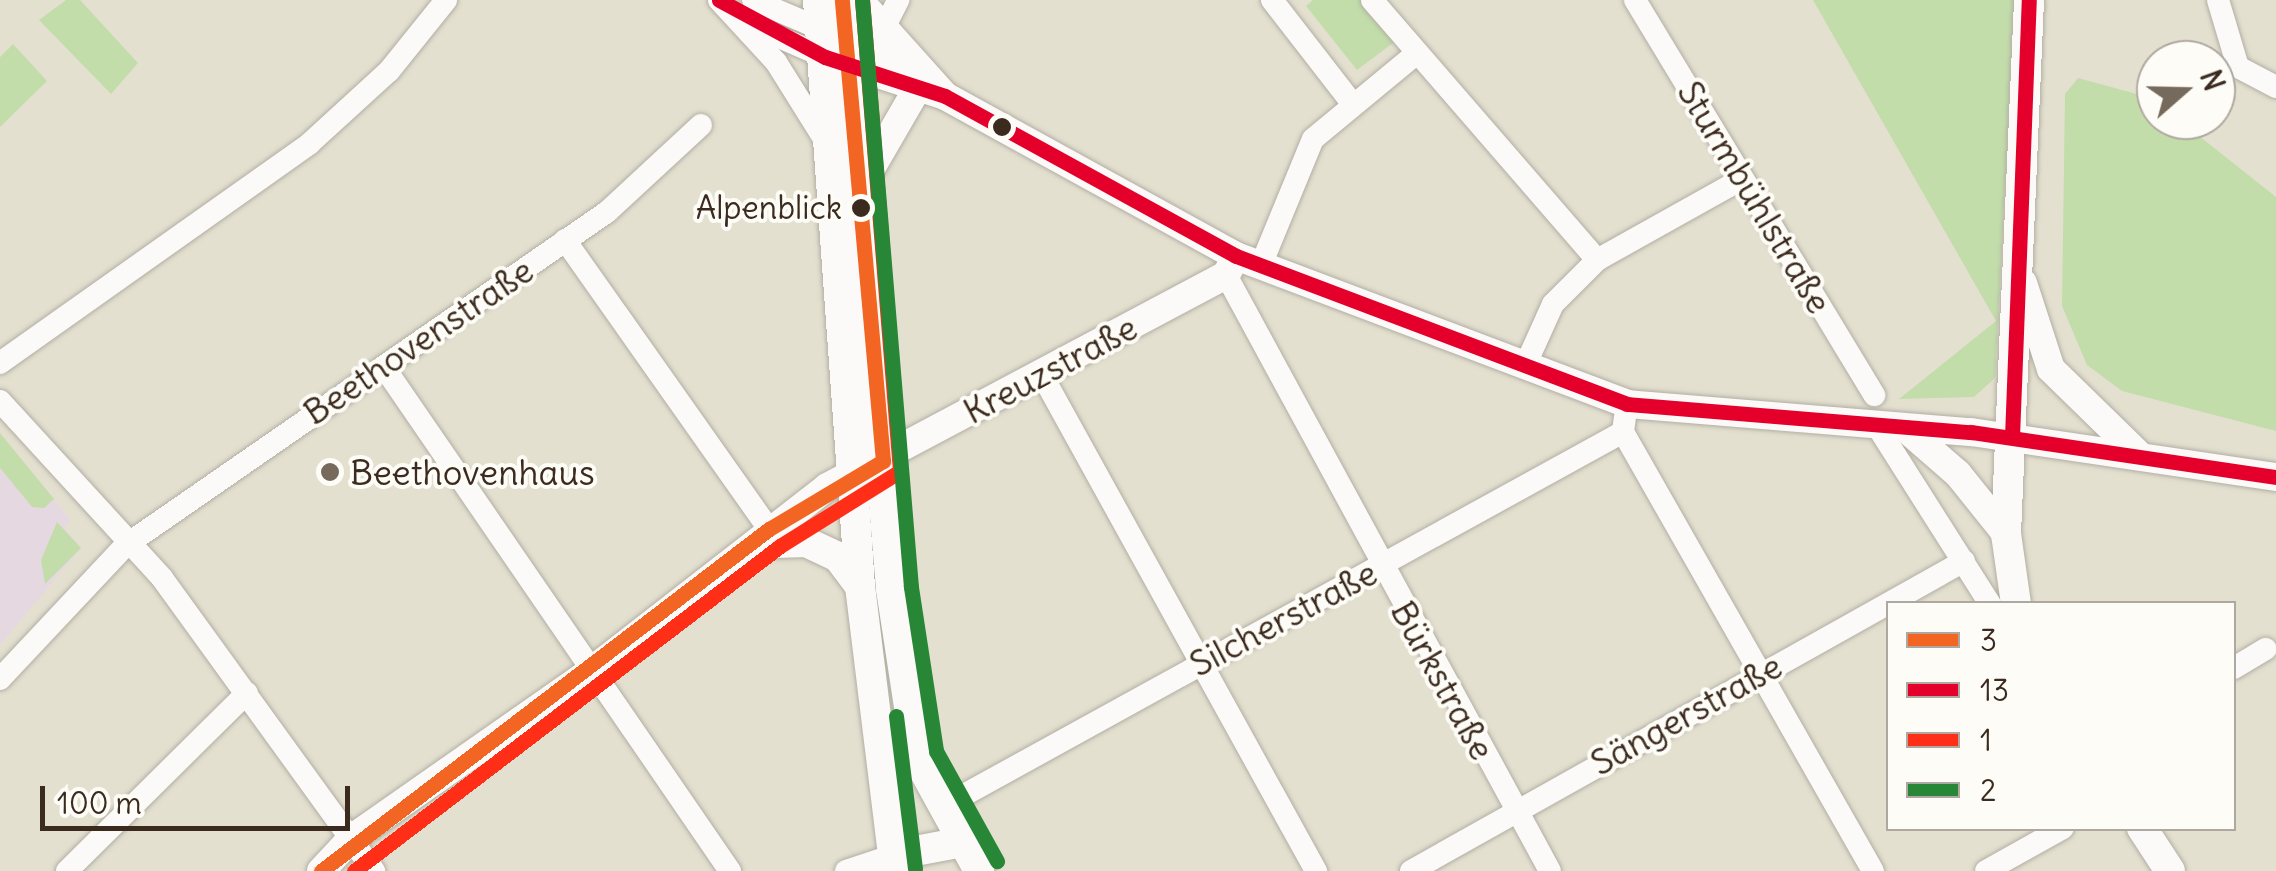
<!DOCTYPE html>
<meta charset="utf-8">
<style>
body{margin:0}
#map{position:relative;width:2276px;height:871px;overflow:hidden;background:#e4e0d0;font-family:Delius,sans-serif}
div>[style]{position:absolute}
.built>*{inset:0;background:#e6d8e1}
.green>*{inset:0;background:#c2ddaa}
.roads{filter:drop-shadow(0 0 2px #b2aea3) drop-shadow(0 0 2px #b2aea3)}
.minor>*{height:22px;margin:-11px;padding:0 11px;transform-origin:11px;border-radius:11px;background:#fbfaf8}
.tertiary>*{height:28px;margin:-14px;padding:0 14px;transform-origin:14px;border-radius:14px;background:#fbfaf8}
.secondary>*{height:30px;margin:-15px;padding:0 15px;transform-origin:15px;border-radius:15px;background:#fbfaf8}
.bus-1>*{height:15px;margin:-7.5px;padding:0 7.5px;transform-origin:7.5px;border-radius:7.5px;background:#f26522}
.bus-2>*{height:15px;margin:-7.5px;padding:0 7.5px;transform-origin:7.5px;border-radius:7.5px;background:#e4002b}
.bus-3>*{height:15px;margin:-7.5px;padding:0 7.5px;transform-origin:7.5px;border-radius:7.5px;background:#ff2e17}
.bus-4>*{height:15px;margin:-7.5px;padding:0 7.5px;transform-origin:7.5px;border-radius:7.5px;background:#288736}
.dots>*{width:28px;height:28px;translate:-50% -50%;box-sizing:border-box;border:5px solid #fdfcf7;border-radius:50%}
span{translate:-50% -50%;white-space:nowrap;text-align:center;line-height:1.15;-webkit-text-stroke:8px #fdfcf7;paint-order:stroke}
.bus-label{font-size:32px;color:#3b2a1e}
.right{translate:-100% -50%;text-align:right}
.street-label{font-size:35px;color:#3b2a1e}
.poi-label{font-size:35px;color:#3b2a1e}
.left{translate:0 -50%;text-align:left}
.legend{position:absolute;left:1886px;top:601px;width:350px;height:230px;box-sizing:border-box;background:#fdfcf7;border:2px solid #afa8a0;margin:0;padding:12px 18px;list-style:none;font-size:30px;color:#3b2a1e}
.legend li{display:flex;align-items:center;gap:20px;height:50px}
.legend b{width:50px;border:2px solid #afa8a0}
.north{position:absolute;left:2136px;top:40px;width:100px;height:100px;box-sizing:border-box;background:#fdfcf7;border:2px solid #afa8a0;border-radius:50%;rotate:70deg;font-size:28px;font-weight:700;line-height:40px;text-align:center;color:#3b2a1e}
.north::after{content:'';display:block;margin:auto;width:35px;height:45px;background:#766a5c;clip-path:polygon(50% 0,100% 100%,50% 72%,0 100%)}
.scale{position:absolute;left:40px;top:786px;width:310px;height:45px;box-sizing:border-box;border:5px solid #3b2a1e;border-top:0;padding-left:12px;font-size:30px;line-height:35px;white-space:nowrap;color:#3b2a1e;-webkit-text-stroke:8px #fdfcf7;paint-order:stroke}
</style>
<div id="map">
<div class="built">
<div style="clip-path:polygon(0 433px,71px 521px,64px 527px,81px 548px,0 645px)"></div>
</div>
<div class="green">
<div style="clip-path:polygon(66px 0,80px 0,138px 63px,111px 94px,39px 20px)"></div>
<div style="clip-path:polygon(1313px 0,1364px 0,1397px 40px,1357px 70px,1306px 6px)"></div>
<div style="clip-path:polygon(1813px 0,2015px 0,1995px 378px,1974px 397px,1899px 399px,1996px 321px)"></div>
<div style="clip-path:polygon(13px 44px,47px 81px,0 127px,0 57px)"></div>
<div style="clip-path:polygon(2078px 78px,2155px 99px,2156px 120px,2179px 120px,2276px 197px,2276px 431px,2122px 391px,2087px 365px,2062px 306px,2065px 94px)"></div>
<div style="clip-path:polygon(0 433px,54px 499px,44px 508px,32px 507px,0 468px)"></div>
<div style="clip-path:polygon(57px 522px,81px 548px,45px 584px,41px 560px)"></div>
</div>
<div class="roads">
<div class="minor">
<div style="left:719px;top:0;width:84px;rotate:47.4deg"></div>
<div style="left:776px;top:62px;width:94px;rotate:58deg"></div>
<div style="left:753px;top:0;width:76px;rotate:23.2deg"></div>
<div style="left:1272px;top:0;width:130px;rotate:52.2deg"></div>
<div style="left:1372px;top:0;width:344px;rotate:49.1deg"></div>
<div style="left:1635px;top:0;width:462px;rotate:58.8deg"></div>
<div style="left:2218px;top:0;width:70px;rotate:73.4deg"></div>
<div style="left:2238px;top:67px;width:43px;rotate:27.8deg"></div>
<div style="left:749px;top:24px;width:83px;rotate:23.5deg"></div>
<div style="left:883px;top:30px;width:34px;rotate:-63deg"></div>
<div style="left:565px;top:240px;width:354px;rotate:54.8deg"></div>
<div style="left:1261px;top:265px;width:136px;rotate:-67.6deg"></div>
<div style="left:1313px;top:139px;width:135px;rotate:-39.6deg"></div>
<div style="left:1226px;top:275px;width:678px;rotate:61.47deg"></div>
<div style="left:0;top:363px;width:379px;rotate:-35.3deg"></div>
<div style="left:309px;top:144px;width:108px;rotate:-42.4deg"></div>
<div style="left:389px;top:71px;width:91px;rotate:-51.2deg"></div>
<div style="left:1525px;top:366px;width:68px;rotate:-65.7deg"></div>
<div style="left:1553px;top:304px;width:62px;rotate:-45deg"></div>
<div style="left:1597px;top:260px;width:166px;rotate:-29.2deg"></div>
<div style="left:386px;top:370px;width:608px;rotate:55.53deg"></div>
<div style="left:1042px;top:375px;width:567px;rotate:61.08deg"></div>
<div style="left:0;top:401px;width:240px;rotate:47.5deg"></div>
<div style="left:162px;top:578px;width:362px;rotate:54.1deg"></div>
<div style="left:1625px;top:417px;width:15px;rotate:98deg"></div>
<div style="left:1623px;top:432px;width:505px;rotate:60.34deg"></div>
<div style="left:1877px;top:426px;width:211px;rotate:57.6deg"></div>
<div style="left:2234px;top:668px;width:37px;rotate:-31deg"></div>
<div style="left:0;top:679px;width:184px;rotate:-46.8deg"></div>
<div style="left:126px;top:545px;width:585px;rotate:-34.7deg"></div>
<div style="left:607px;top:212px;width:128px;rotate:-42.8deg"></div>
<div style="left:944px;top:806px;width:775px;rotate:-28.85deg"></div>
<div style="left:67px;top:871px;width:253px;rotate:-44.7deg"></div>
<div style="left:846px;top:871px;width:51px;rotate:-18.4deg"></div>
<div style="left:1411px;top:871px;width:634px;rotate:-29.27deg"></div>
<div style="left:1986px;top:871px;width:88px;rotate:-29.2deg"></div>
</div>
<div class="tertiary">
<div style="left:859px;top:0;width:129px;rotate:48.1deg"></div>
<div style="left:827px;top:32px;width:91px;rotate:21.2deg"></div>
<div style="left:832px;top:59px;width:119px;rotate:18.1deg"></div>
<div style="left:945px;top:96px;width:332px;rotate:28.8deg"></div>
<div style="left:1236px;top:256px;width:418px;rotate:20.7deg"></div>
<div style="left:1627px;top:404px;width:345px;rotate:4.7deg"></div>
<div style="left:1971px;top:432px;width:308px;rotate:8.4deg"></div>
<div style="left:862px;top:184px;width:108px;rotate:-59.9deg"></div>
<div style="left:2023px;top:283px;width:90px;rotate:72deg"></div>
<div style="left:2051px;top:369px;width:120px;rotate:44.3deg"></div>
<div style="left:1905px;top:428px;width:70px;rotate:41deg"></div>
<div style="left:1958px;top:474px;width:77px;rotate:51.3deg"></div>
<div style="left:321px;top:871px;width:44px;rotate:-46.8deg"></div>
<div style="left:351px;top:839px;width:293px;rotate:-35deg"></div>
<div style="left:591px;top:671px;width:299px;rotate:-37.9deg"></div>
<div style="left:827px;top:487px;width:452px;rotate:-28deg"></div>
<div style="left:1226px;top:275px;width:21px;rotate:-62deg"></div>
</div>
<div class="secondary">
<div style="left:818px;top:0;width:588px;rotate:85.9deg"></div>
<div style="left:860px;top:586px;width:287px;rotate:83deg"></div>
<div style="left:842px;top:0;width:591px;rotate:85.24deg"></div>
<div style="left:891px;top:589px;width:171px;rotate:81.3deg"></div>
<div style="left:917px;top:758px;width:129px;rotate:61.2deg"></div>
<div style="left:776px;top:543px;width:30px;rotate:-2deg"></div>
<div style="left:806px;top:542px;width:35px;rotate:25deg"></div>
<div style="left:838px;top:557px;width:36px;rotate:53deg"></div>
<div style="left:2016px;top:604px;width:71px;rotate:-98.1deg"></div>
<div style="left:2006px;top:534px;width:534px;rotate:-87.53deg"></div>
<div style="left:2142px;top:828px;width:51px;rotate:56.9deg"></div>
<div style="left:894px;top:855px;width:70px;rotate:-10.7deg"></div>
</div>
</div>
<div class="bus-1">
<div style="left:321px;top:871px;width:564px;rotate:-37.36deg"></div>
<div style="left:769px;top:529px;width:133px;rotate:-30.8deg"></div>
<div style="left:883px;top:461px;width:463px;rotate:-95.1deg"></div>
</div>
<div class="bus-2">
<div style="left:719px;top:0;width:120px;rotate:28.3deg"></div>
<div style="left:825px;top:57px;width:126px;rotate:18deg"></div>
<div style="left:945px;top:96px;width:332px;rotate:28.8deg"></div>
<div style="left:1236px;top:256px;width:418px;rotate:20.7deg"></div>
<div style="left:1627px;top:404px;width:345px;rotate:4.7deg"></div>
<div style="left:1971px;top:432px;width:308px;rotate:8.4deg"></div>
<div style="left:2012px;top:437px;width:437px;rotate:-87.8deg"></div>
</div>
<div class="bus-3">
<div style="left:354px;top:871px;width:536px;rotate:-37.34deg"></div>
<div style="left:780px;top:546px;width:142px;rotate:-32deg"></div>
<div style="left:900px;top:471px;width:473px;rotate:-94.6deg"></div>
</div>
<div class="bus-4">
<div style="left:862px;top:0;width:589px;rotate:85.23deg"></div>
<div style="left:911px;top:587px;width:166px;rotate:81.3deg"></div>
<div style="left:936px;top:751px;width:126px;rotate:61deg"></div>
<div style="left:896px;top:716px;width:154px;rotate:82.9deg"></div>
</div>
<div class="dots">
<div style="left:1002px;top:127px;background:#3b2a1e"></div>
<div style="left:861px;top:208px;background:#3b2a1e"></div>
<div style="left:330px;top:472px;background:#766a5c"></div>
</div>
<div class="bus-label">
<span class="right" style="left:842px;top:208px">Alpenblick</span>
</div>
<div class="street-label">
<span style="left:1755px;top:197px;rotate:59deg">Sturmbühlstraße</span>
<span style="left:418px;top:341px;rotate:-34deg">Beethovenstraße</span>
<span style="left:1050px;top:369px;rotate:-28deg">Kreuzstraße</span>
<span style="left:1283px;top:618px;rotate:-28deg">Silcherstraße</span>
<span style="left:1443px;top:680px;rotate:61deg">Bürkstraße</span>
<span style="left:1686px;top:714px;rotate:-29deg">Sängerstraße</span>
</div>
<div class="poi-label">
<span class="left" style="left:350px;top:472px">Beethovenhaus</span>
</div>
<ul class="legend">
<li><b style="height:12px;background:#f26522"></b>3</li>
<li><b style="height:12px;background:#e4002b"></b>13</li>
<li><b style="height:12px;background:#ff2e17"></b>1</li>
<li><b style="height:12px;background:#288736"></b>2</li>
</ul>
<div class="north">N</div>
<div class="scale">100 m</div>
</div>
